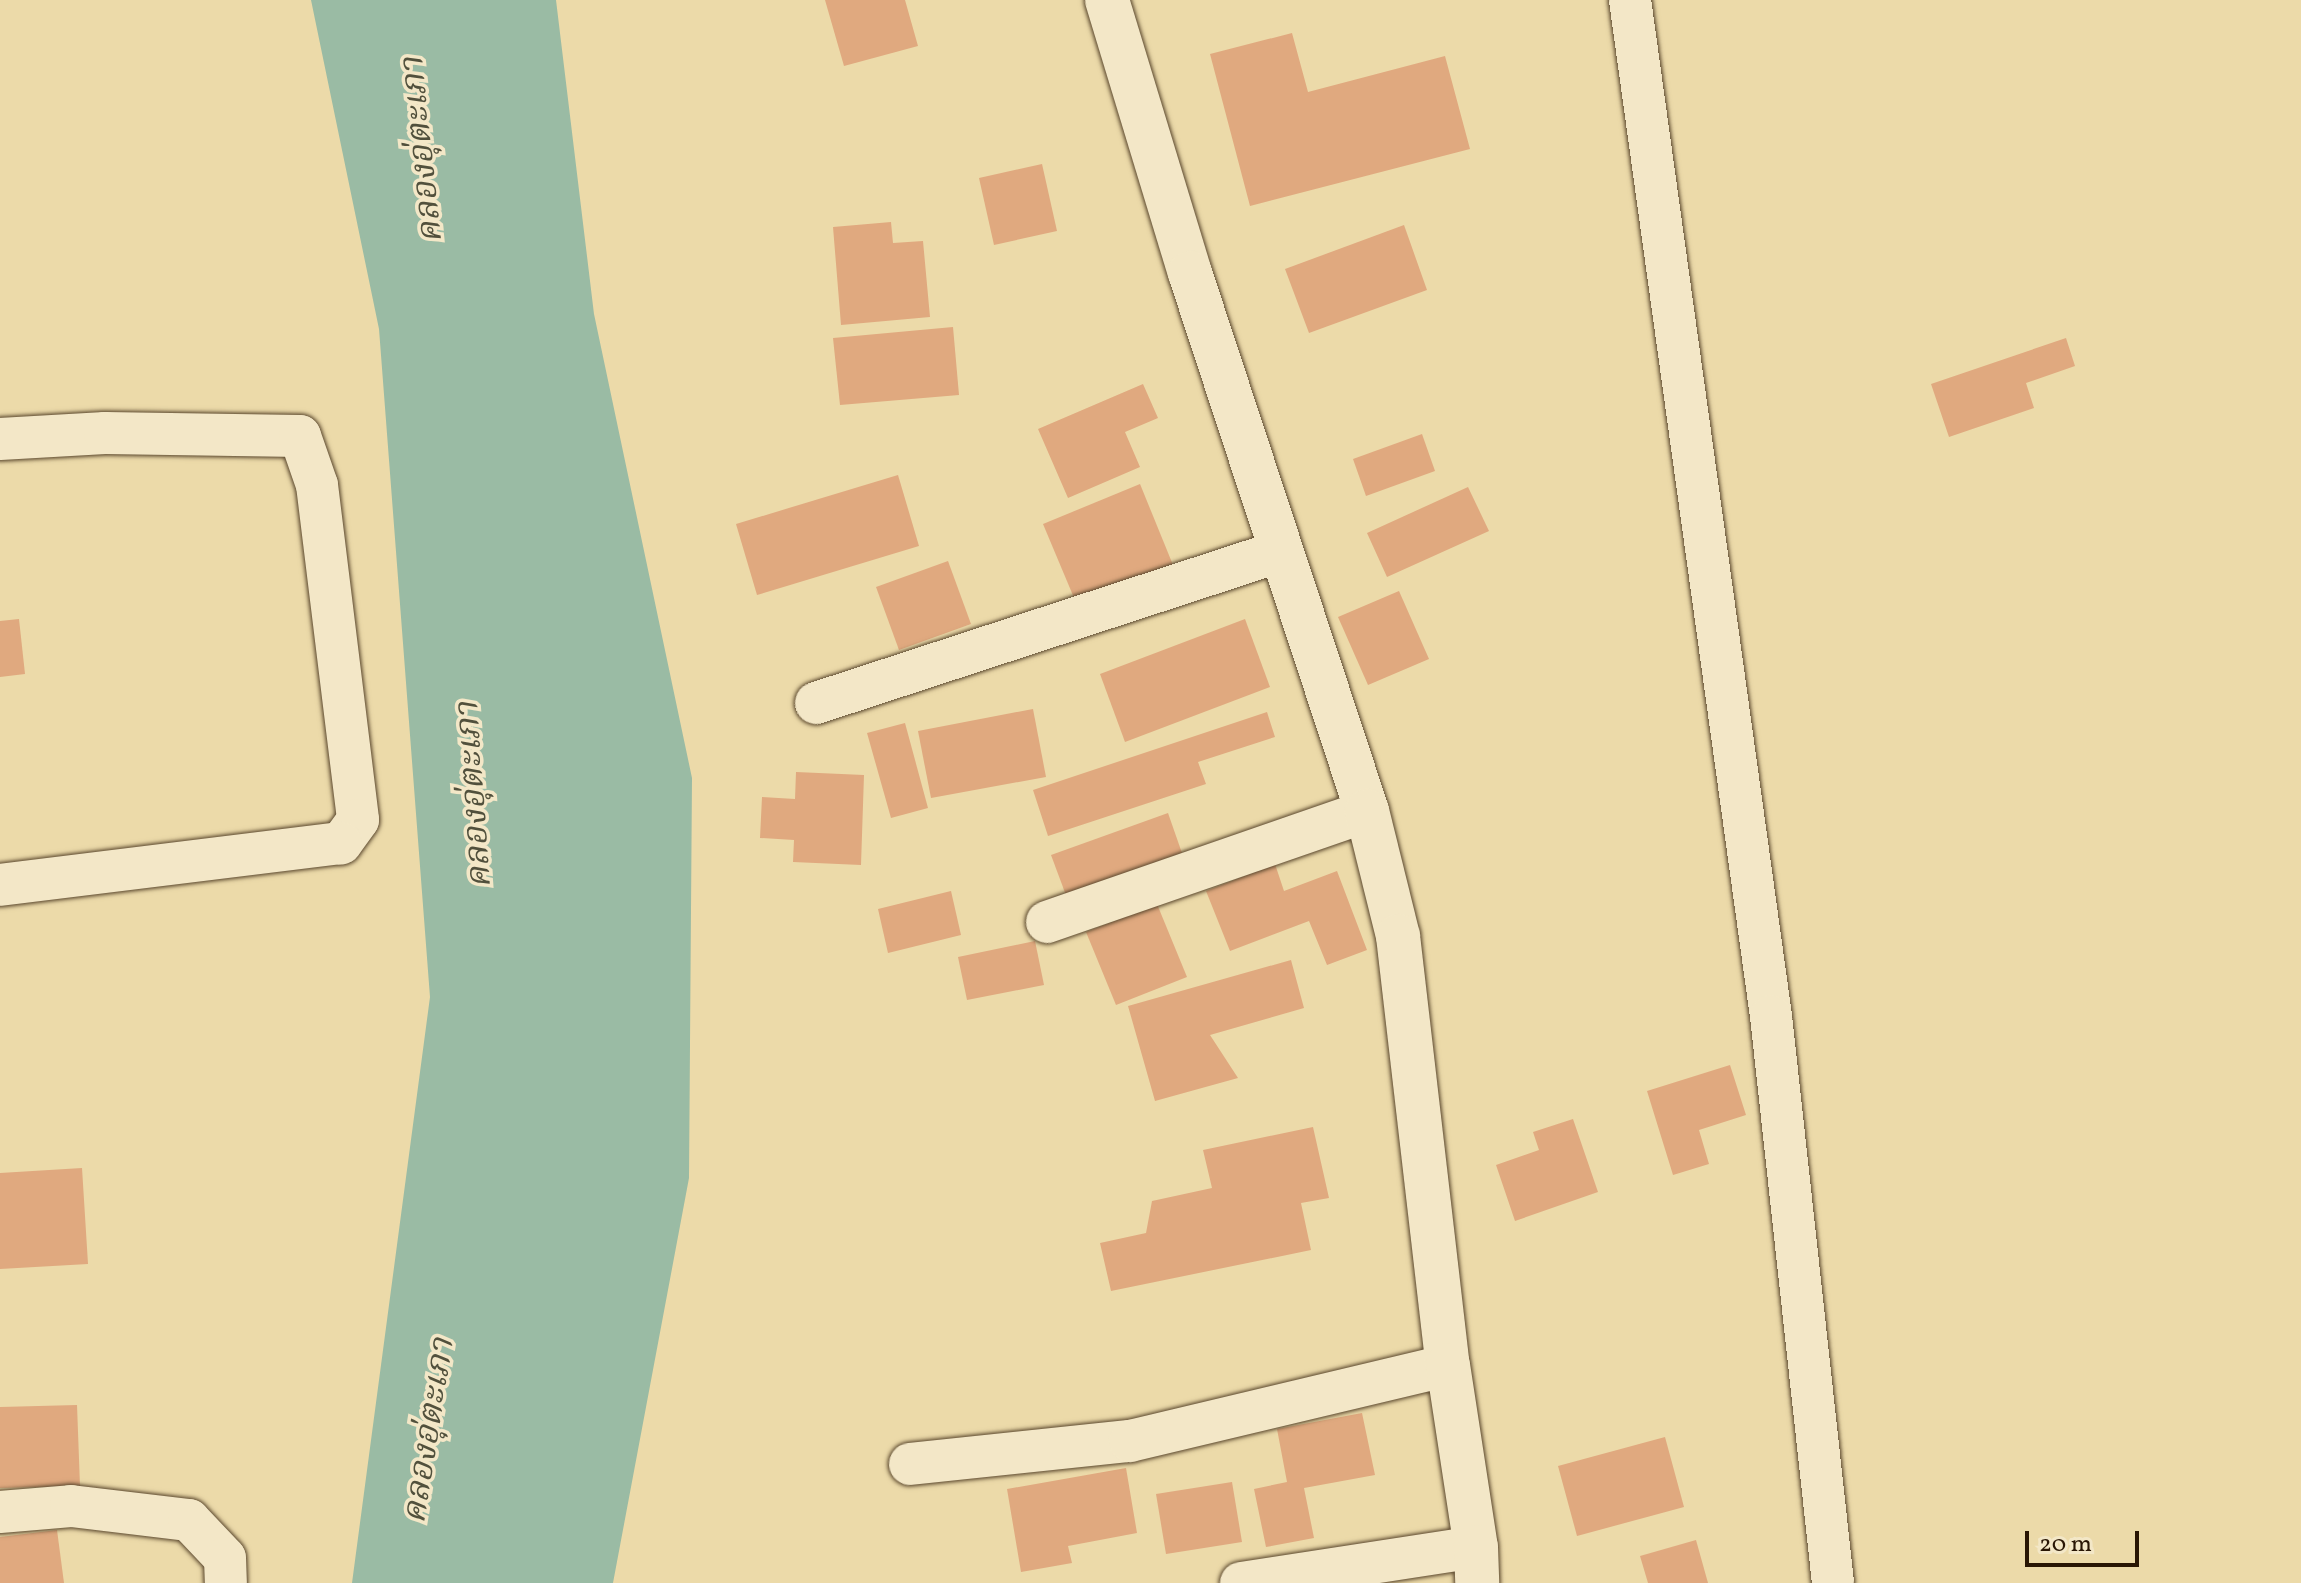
<!DOCTYPE html>
<meta charset="utf-8">
<style>
body{margin:0}
#map{position:relative;width:2301px;height:1583px;overflow:hidden;background:#ecdaa9;font-family:Vollkorn,"Noto Serif Thai",serif}
div>[style]{position:absolute}
.water>*{inset:0;background:#9abba4}
.building>*{inset:0;background:#e0a97f}
.roads{filter:drop-shadow(0 0 2px #5a472d) drop-shadow(0 0 2px #5a472d)}
.minor>*{height:42px;margin:-21px;padding:0 21px;transform-origin:21px;border-radius:21px;background:#f3e7c7}
.tertiary>*{height:44px;margin:-22px;padding:0 22px;transform-origin:22px;border-radius:22px;background:#f3e7c7}
span{translate:-50% -50%;white-space:nowrap;text-align:center;line-height:1.15;-webkit-text-stroke:7px #f3e7c7;paint-order:stroke}
.water-label{font-size:34px;color:#51503c;font-style:italic}
.scale{position:absolute;left:2025px;top:1531px;width:114px;height:36px;box-sizing:border-box;border:4px solid #291604;border-top:0;padding-left:10px;font-size:24px;line-height:28px;white-space:nowrap;color:#291604;-webkit-text-stroke:6px #f3e7c7;paint-order:stroke}
</style>
<div id="map">
<div class="water">
<div style="clip-path:polygon(311px 0,556px 0,594px 314px,692px 778px,689px 1178px,613px 1583px,352px 1583px,430px 997px,379px 329px)"></div>
</div>
<div class="building">
<div style="clip-path:polygon(825px 0,905px 0,918px 46px,844px 66px)"></div>
<div style="clip-path:polygon(1292px 33px,1308px 92px,1445px 56px,1470px 149px,1250px 206px,1210px 54px)"></div>
<div style="clip-path:polygon(1042px 164px,1057px 231px,994px 245px,979px 178px)"></div>
<div style="clip-path:polygon(891px 222px,893px 243px,923px 241px,930px 317px,841px 325px,833px 227px)"></div>
<div style="clip-path:polygon(1404px 225px,1427px 290px,1309px 333px,1285px 269px)"></div>
<div style="clip-path:polygon(953px 327px,959px 395px,840px 405px,833px 338px)"></div>
<div style="clip-path:polygon(2066px 338px,2075px 366px,2026px 383px,2034px 408px,1949px 437px,1931px 384px)"></div>
<div style="clip-path:polygon(1143px 384px,1158px 418px,1125px 432px,1140px 467px,1068px 498px,1038px 429px)"></div>
<div style="clip-path:polygon(1422px 434px,1435px 471px,1366px 496px,1353px 459px)"></div>
<div style="clip-path:polygon(898px 475px,919px 546px,757px 595px,736px 524px)"></div>
<div style="clip-path:polygon(1140px 484px,1173px 565px,1077px 605px,1043px 524px)"></div>
<div style="clip-path:polygon(1468px 487px,1489px 531px,1387px 577px,1367px 533px)"></div>
<div style="clip-path:polygon(948px 561px,971px 624px,899px 650px,876px 587px)"></div>
<div style="clip-path:polygon(1399px 591px,1429px 659px,1368px 685px,1338px 617px)"></div>
<div style="clip-path:polygon(19px 619px,25px 674px,0 677px,0 621px)"></div>
<div style="clip-path:polygon(1245px 619px,1270px 687px,1125px 742px,1100px 674px)"></div>
<div style="clip-path:polygon(1033px 709px,1046px 777px,931px 798px,918px 731px)"></div>
<div style="clip-path:polygon(1267px 712px,1275px 737px,1198px 762px,1206px 784px,1048px 836px,1033px 790px)"></div>
<div style="clip-path:polygon(905px 723px,928px 808px,891px 818px,867px 733px)"></div>
<div style="clip-path:polygon(796px 772px,864px 775px,861px 865px,793px 862px,794px 840px,760px 838px,762px 797px,795px 799px)"></div>
<div style="clip-path:polygon(1168px 813px,1183px 856px,1067px 898px,1051px 855px)"></div>
<div style="clip-path:polygon(1275px 864px,1284px 891px,1337px 871px,1367px 950px,1327px 965px,1309px 921px,1230px 951px,1206px 891px)"></div>
<div style="clip-path:polygon(951px 891px,961px 935px,888px 953px,878px 909px)"></div>
<div style="clip-path:polygon(1157px 904px,1187px 977px,1116px 1005px,1086px 932px)"></div>
<div style="clip-path:polygon(1035px 941px,1044px 985px,967px 1000px,958px 957px)"></div>
<div style="clip-path:polygon(1291px 960px,1304px 1008px,1210px 1035px,1238px 1078px,1155px 1101px,1128px 1006px)"></div>
<div style="clip-path:polygon(1730px 1065px,1746px 1115px,1699px 1130px,1709px 1164px,1673px 1175px,1647px 1091px)"></div>
<div style="clip-path:polygon(1573px 1119px,1598px 1192px,1515px 1221px,1496px 1165px,1539px 1150px,1533px 1132px)"></div>
<div style="clip-path:polygon(1313px 1127px,1329px 1198px,1301px 1203px,1311px 1250px,1111px 1291px,1100px 1243px,1146px 1233px,1152px 1201px,1212px 1188px,1203px 1150px)"></div>
<div style="clip-path:polygon(82px 1168px,88px 1264px,0 1269px,0 1173px)"></div>
<div style="clip-path:polygon(77px 1405px,80px 1486px,0 1488px,0 1407px)"></div>
<div style="clip-path:polygon(1362px 1413px,1375px 1475px,1304px 1488px,1314px 1538px,1266px 1547px,1254px 1489px,1287px 1482px,1277px 1429px)"></div>
<div style="clip-path:polygon(1665px 1437px,1684px 1507px,1577px 1536px,1558px 1466px)"></div>
<div style="clip-path:polygon(1126px 1468px,1137px 1533px,1068px 1546px,1072px 1563px,1021px 1572px,1007px 1489px)"></div>
<div style="clip-path:polygon(1232px 1482px,1242px 1542px,1166px 1554px,1156px 1494px)"></div>
<div style="clip-path:polygon(57px 1530px,64px 1583px,0 1583px,0 1537px)"></div>
<div style="clip-path:polygon(1696px 1540px,1708px 1583px,1648px 1583px,1640px 1556px)"></div>
</div>
<div class="roads">
<div class="minor">
<div style="left:1630px;top:0;width:1026px;rotate:82.1deg"></div>
<div style="left:1771px;top:1016px;width:570px;rotate:83.76deg"></div>
<div style="left:0;top:439px;width:105px;rotate:-3.3deg"></div>
<div style="left:105px;top:433px;width:195px;rotate:0.9deg"></div>
<div style="left:300px;top:436px;width:52px;rotate:70.9deg"></div>
<div style="left:317px;top:485px;width:337px;rotate:83deg"></div>
<div style="left:358px;top:820px;width:29px;rotate:126deg"></div>
<div style="left:341px;top:843px;width:344px;rotate:173deg"></div>
<div style="left:816px;top:703px;width:489px;rotate:-18.1deg"></div>
<div style="left:1047px;top:922px;width:339px;rotate:-19.1deg"></div>
<div style="left:910px;top:1464px;width:221px;rotate:-6deg"></div>
<div style="left:1130px;top:1441px;width:327px;rotate:-13.4deg"></div>
<div style="left:0;top:1512px;width:71px;rotate:-4.8deg"></div>
<div style="left:71px;top:1506px;width:119px;rotate:6.8deg"></div>
<div style="left:189px;top:1520px;width:52px;rotate:46.5deg"></div>
<div style="left:225px;top:1558px;width:25px;rotate:88deg"></div>
<div style="left:1241px;top:1583px;width:238px;rotate:-8.7deg"></div>
</div>
<div class="tertiary">
<div style="left:1107px;top:0;width:285px;rotate:73.1deg"></div>
<div style="left:1190px;top:273px;width:566px;rotate:71.79deg"></div>
<div style="left:1367px;top:811px;width:129px;rotate:76.1deg"></div>
<div style="left:1398px;top:936px;width:432px;rotate:83.4deg"></div>
<div style="left:1448px;top:1365px;width:184px;rotate:81.3deg"></div>
<div style="left:1476px;top:1547px;width:36px;rotate:88deg"></div>
</div>
</div>
<div class="water-label">
<span style="left:423px;top:150px;rotate:-96deg">คลองอุ่ตะเภา</span>
<span style="left:475px;top:795px;rotate:-94deg">คลองอุ่ตะเภา</span>
<span style="left:430px;top:1431px;rotate:-81deg">คลองอุ่ตะเภา</span>
</div>
<div class="scale">20 m</div>
</div>
